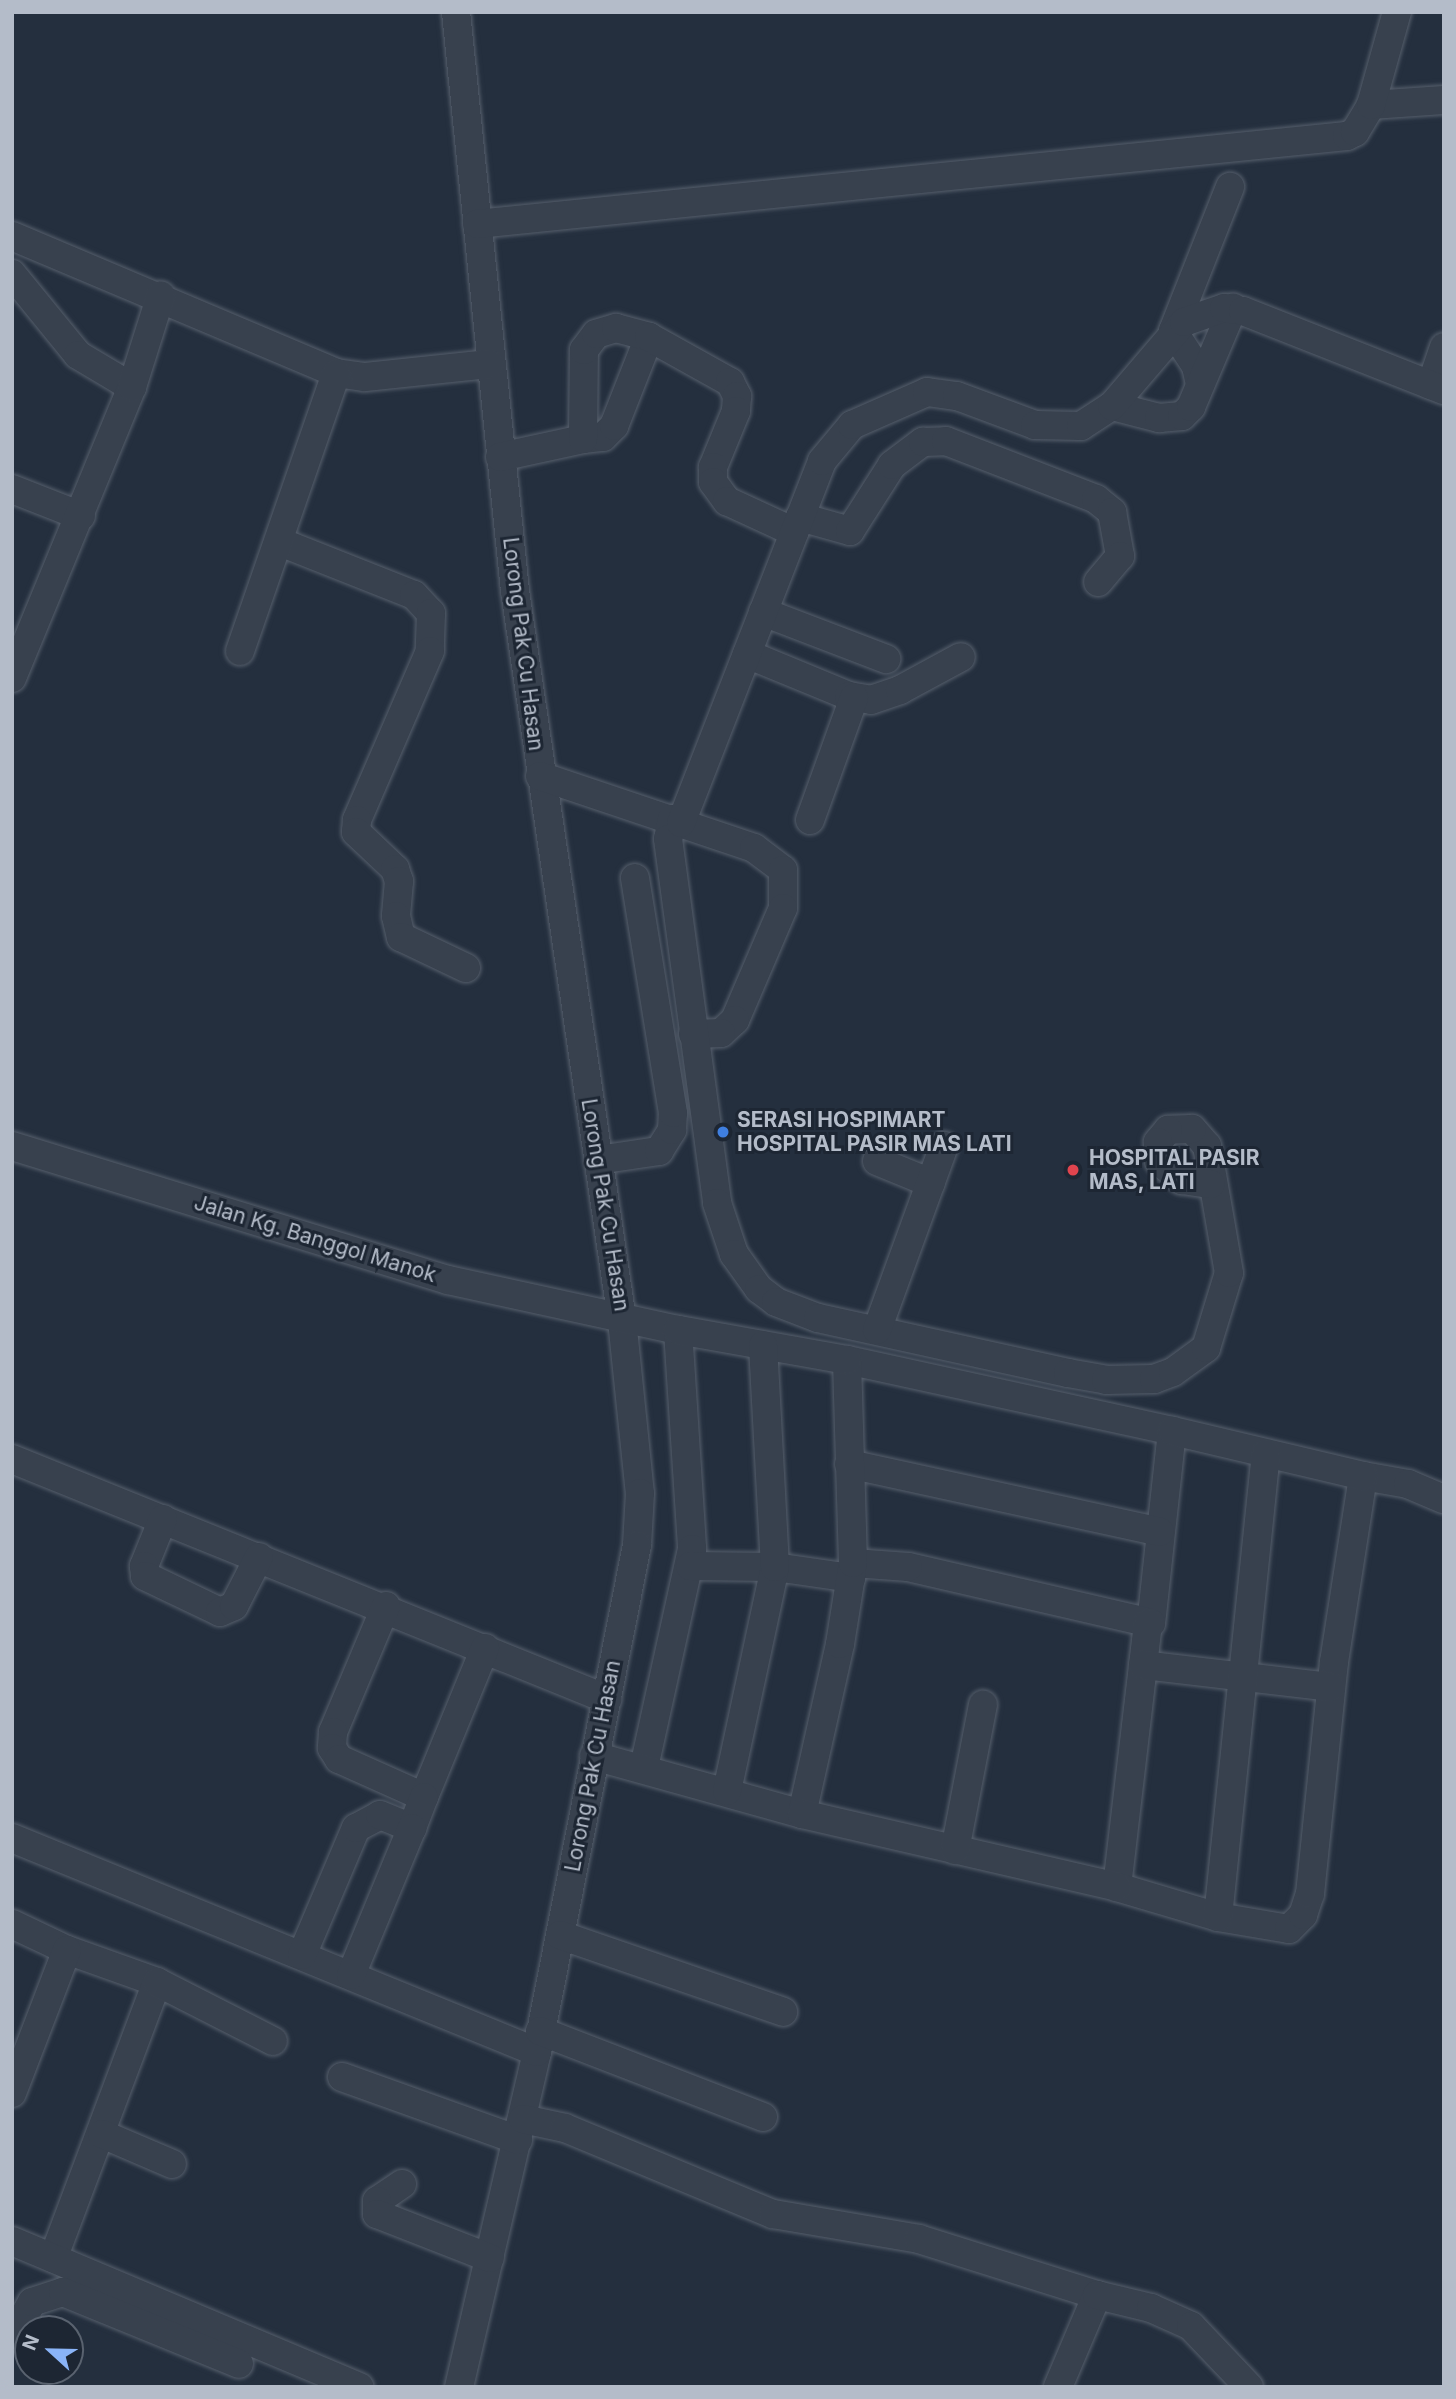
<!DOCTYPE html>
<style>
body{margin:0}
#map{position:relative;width:1456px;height:2399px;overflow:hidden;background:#242f3e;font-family:Inter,sans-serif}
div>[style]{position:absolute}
.roads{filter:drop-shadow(0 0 2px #565f6c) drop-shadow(0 0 2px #565f6c)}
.minor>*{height:28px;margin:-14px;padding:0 14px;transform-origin:14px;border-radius:14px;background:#38414e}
.dots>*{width:19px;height:19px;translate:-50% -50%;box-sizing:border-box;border:4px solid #1d2633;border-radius:50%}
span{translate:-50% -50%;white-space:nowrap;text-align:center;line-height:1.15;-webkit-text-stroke:6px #1d2633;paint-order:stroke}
.street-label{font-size:21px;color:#b4bcc9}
.poi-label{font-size:21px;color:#b4bcc9;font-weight:700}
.left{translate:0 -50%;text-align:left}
.frame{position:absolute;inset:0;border:14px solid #b4bcc9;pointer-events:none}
.north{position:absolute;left:14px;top:2315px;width:70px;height:70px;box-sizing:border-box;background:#1d2633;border:2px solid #59626f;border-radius:50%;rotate:292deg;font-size:19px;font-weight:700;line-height:28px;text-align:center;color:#b4bcc9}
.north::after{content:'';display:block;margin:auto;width:24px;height:32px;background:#8ab4f8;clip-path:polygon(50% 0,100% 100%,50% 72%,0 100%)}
</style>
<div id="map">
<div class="roads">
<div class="minor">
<div style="left:456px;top:12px;width:582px;rotate:84.18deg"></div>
<div style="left:515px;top:591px;width:737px;rotate:81.65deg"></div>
<div style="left:622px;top:1320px;width:174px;rotate:84.1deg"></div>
<div style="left:640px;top:1493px;width:52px;rotate:93.3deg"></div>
<div style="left:637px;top:1545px;width:517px;rotate:101.16deg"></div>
<div style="left:537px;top:2052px;width:344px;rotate:103.1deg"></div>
<div style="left:1371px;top:105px;width:73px;rotate:-3.9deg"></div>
<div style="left:477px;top:224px;width:874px;rotate:-5.78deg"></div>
<div style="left:1347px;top:136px;width:9px;rotate:-27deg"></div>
<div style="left:1355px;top:132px;width:31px;rotate:-59deg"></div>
<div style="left:1371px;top:105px;width:97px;rotate:-74.4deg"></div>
<div style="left:12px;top:236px;width:352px;rotate:22.9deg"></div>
<div style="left:336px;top:373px;width:29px;rotate:8deg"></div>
<div style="left:365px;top:377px;width:125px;rotate:-6deg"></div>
<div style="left:12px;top:274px;width:104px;rotate:50.8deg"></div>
<div style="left:78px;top:355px;width:63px;rotate:30.7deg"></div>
<div style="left:1200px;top:384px;width:18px;rotate:-103deg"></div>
<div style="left:1196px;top:366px;width:42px;rotate:-123.3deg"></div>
<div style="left:1173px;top:331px;width:155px;rotate:-68.4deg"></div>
<div style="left:1431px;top:385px;width:40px;rotate:-71.1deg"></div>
<div style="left:1112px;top:406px;width:49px;rotate:14.3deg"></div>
<div style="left:1159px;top:418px;width:23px;rotate:-5deg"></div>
<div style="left:1182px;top:416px;width:13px;rotate:-45deg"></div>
<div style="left:1191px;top:407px;width:108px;rotate:-67deg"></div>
<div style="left:583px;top:439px;width:20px;rotate:-6deg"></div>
<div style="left:603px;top:437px;width:16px;rotate:-45deg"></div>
<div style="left:614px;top:426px;width:96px;rotate:-68.5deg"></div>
<div style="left:500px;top:457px;width:85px;rotate:-12.2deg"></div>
<div style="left:583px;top:439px;width:89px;rotate:-89.4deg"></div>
<div style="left:584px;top:350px;width:20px;rotate:-53deg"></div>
<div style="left:596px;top:334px;width:21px;rotate:-17deg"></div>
<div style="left:616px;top:328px;width:34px;rotate:15deg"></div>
<div style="left:649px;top:337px;width:93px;rotate:29.1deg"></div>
<div style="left:730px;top:382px;width:16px;rotate:63deg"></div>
<div style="left:737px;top:396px;width:15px;rotate:94deg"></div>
<div style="left:736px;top:411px;width:61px;rotate:112.3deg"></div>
<div style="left:713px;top:467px;width:15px;rotate:90deg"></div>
<div style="left:713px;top:482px;width:24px;rotate:54deg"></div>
<div style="left:727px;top:501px;width:74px;rotate:24.8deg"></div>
<div style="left:12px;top:489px;width:74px;rotate:21.4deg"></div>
<div style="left:800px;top:517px;width:52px;rotate:15.6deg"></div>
<div style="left:850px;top:531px;width:78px;rotate:-57.5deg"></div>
<div style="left:892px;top:465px;width:39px;rotate:-37deg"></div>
<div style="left:923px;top:442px;width:23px;rotate:-2deg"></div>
<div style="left:946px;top:441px;width:161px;rotate:21.1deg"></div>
<div style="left:1096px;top:499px;width:21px;rotate:39deg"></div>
<div style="left:1112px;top:512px;width:45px;rotate:79.7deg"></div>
<div style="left:1120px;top:556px;width:34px;rotate:130deg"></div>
<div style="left:280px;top:542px;width:144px;rotate:21.6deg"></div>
<div style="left:414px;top:595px;width:25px;rotate:47deg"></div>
<div style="left:431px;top:613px;width:38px;rotate:92deg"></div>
<div style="left:430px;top:651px;width:184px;rotate:113.4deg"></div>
<div style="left:357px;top:820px;width:12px;rotate:95deg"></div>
<div style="left:356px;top:832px;width:54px;rotate:43.5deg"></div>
<div style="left:395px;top:869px;width:13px;rotate:72deg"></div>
<div style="left:399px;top:881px;width:35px;rotate:95deg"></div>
<div style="left:396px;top:916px;width:22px;rotate:77deg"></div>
<div style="left:401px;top:937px;width:72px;rotate:25.5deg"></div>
<div style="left:763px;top:612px;width:132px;rotate:20.9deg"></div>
<div style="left:240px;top:651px;width:294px;rotate:-70.9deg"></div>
<div style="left:747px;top:654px;width:110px;rotate:22.4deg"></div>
<div style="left:849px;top:696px;width:22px;rotate:10deg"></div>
<div style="left:871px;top:700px;width:31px;rotate:-19deg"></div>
<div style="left:900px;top:690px;width:69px;rotate:-28.4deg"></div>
<div style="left:12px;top:678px;width:315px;rotate:-67.6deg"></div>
<div style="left:132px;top:387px;width:96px;rotate:-72.5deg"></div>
<div style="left:540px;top:776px;width:226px;rotate:18.6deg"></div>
<div style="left:754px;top:848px;width:36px;rotate:37deg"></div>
<div style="left:783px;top:870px;width:38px;rotate:90deg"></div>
<div style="left:783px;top:908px;width:122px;rotate:113.2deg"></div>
<div style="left:735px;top:1020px;width:19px;rotate:137deg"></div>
<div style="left:721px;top:1033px;width:28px;rotate:178deg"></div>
<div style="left:672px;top:819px;width:20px;rotate:101deg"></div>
<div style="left:668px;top:839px;width:367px;rotate:82.3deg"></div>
<div style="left:717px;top:1203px;width:54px;rotate:71.6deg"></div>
<div style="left:734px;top:1254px;width:43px;rotate:54.5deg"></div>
<div style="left:759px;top:1289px;width:21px;rotate:37deg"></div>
<div style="left:776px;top:1302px;width:45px;rotate:20.9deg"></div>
<div style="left:818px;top:1318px;width:256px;rotate:12.4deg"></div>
<div style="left:1068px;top:1373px;width:39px;rotate:10deg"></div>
<div style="left:1106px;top:1380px;width:48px;rotate:-1.2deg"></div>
<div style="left:1154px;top:1379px;width:20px;rotate:-20deg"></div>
<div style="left:1173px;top:1372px;width:41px;rotate:-36deg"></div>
<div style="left:1206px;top:1348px;width:78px;rotate:-73deg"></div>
<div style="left:1229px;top:1273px;width:129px;rotate:-99.8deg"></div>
<div style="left:1207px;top:1146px;width:23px;rotate:-131deg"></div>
<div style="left:1192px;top:1129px;width:24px;rotate:178deg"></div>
<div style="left:1168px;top:1130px;width:16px;rotate:130deg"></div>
<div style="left:1158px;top:1142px;width:19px;rotate:87deg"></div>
<div style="left:1159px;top:1161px;width:30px;rotate:40deg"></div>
<div style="left:1182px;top:1180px;width:29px;rotate:8deg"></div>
<div style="left:810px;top:820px;width:130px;rotate:-70.2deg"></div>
<div style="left:681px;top:823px;width:388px;rotate:-68.7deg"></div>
<div style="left:822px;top:461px;width:47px;rotate:-50.2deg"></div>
<div style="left:852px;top:425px;width:82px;rotate:-23.7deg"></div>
<div style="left:927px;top:392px;width:30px;rotate:8deg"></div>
<div style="left:957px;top:396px;width:83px;rotate:20.4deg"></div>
<div style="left:1035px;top:425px;width:46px;rotate:1.2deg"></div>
<div style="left:1081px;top:426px;width:37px;rotate:-33deg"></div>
<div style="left:1112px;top:406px;width:111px;rotate:-49.4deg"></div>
<div style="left:1184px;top:322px;width:42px;rotate:-19.3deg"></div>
<div style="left:1224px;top:308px;width:19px;rotate:9deg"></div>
<div style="left:1243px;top:311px;width:216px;rotate:21.5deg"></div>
<div style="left:12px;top:1146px;width:456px;rotate:17.1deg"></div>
<div style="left:448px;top:1280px;width:235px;rotate:12.3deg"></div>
<div style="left:678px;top:1330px;width:219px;rotate:86.3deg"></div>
<div style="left:692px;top:1549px;width:223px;rotate:102.4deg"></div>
<div style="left:598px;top:1160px;width:62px;rotate:-8.4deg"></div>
<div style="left:659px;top:1151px;width:25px;rotate:-58deg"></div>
<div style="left:672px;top:1130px;width:17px;rotate:-87deg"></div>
<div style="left:673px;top:1113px;width:238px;rotate:-99.2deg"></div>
<div style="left:877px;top:1161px;width:58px;rotate:22.2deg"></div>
<div style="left:877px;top:1330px;width:196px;rotate:-70deg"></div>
<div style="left:847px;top:1360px;width:333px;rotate:12.3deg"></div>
<div style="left:1172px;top:1431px;width:193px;rotate:96.2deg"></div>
<div style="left:1151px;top:1623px;width:249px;rotate:-167deg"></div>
<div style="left:908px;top:1567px;width:55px;rotate:-175.8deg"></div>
<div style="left:12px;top:1459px;width:642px;rotate:21.97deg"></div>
<div style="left:849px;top:1464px;width:318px;rotate:12.3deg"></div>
<div style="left:1363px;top:1476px;width:46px;rotate:10.1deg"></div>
<div style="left:1408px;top:1484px;width:39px;rotate:23deg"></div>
<div style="left:163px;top:1519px;width:51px;rotate:112deg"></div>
<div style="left:144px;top:1566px;width:10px;rotate:84deg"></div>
<div style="left:145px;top:1576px;width:83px;rotate:25.6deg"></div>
<div style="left:220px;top:1612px;width:15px;rotate:-23deg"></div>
<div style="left:234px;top:1606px;width:55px;rotate:-63deg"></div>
<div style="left:690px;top:1566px;width:85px;rotate:0.7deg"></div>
<div style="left:775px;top:1567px;width:77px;rotate:8.2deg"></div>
<div style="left:386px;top:1606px;width:137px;rotate:112.8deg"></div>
<div style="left:333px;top:1732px;width:16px;rotate:94deg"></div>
<div style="left:332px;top:1748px;width:13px;rotate:58deg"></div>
<div style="left:339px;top:1759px;width:93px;rotate:24.1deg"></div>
<div style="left:424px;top:1797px;width:161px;rotate:-67.7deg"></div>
<div style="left:1148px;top:1623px;width:266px;rotate:96.7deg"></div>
<div style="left:1117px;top:1887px;width:105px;rotate:16.5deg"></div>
<div style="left:1218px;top:1917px;width:72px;rotate:9.6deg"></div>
<div style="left:1289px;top:1929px;width:20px;rotate:-45deg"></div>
<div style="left:1303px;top:1915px;width:22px;rotate:-72deg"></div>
<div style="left:1310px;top:1894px;width:233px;rotate:-84.1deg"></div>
<div style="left:1334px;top:1662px;width:188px;rotate:-81.1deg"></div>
<div style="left:1363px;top:1476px;width:196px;rotate:-166.7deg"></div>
<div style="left:1143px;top:1665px;width:189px;rotate:6.7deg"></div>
<div style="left:594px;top:1756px;width:216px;rotate:15.6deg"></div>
<div style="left:802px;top:1814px;width:174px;rotate:-77.4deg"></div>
<div style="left:840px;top:1644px;width:82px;rotate:-80.9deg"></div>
<div style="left:853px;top:1563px;width:203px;rotate:-91.7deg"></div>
<div style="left:847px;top:1360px;width:172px;rotate:-169.9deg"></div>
<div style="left:727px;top:1791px;width:229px;rotate:-77.9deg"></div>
<div style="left:775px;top:1567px;width:222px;rotate:-93.1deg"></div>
<div style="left:802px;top:1814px;width:323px;rotate:13deg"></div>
<div style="left:12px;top:1838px;width:567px;rotate:22.18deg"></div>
<div style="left:955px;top:1850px;width:148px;rotate:-79.1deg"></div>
<div style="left:1218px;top:1917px;width:466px;rotate:-84.1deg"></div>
<div style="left:12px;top:1924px;width:61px;rotate:25.3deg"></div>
<div style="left:67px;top:1950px;width:96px;rotate:19.6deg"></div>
<div style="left:157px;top:1982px;width:295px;rotate:110.6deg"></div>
<div style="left:560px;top:1935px;width:236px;rotate:19deg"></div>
<div style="left:302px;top:1955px;width:138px;rotate:-67deg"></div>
<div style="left:356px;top:1828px;width:27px;rotate:-28deg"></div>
<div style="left:380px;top:1815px;width:35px;rotate:22deg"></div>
<div style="left:412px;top:1828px;width:33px;rotate:-69deg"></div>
<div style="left:351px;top:1975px;width:159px;rotate:-67.5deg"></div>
<div style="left:157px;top:1982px;width:130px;rotate:27deg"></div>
<div style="left:540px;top:2031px;width:239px;rotate:21.1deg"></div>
<div style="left:342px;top:2077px;width:187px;rotate:19.7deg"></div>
<div style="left:12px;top:2093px;width:153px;rotate:-69deg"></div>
<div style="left:523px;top:2119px;width:43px;rotate:12.1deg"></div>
<div style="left:565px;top:2128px;width:225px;rotate:22.5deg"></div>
<div style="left:773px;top:2214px;width:148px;rotate:9.7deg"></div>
<div style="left:919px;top:2239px;width:187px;rotate:17.5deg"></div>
<div style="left:1097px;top:2295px;width:100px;rotate:113deg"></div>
<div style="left:102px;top:2134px;width:76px;rotate:23.2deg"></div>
<div style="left:402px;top:2184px;width:30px;rotate:146deg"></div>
<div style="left:377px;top:2201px;width:13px;rotate:90deg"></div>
<div style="left:377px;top:2214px;width:121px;rotate:21.3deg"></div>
<div style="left:12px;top:2241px;width:377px;rotate:22.8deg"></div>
<div style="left:1097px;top:2295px;width:56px;rotate:13.5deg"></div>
<div style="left:1151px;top:2308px;width:44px;rotate:24.2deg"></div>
<div style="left:1191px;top:2326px;width:84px;rotate:46.4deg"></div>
<div style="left:12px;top:2338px;width:41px;rotate:-60.9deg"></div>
<div style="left:32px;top:2302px;width:33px;rotate:-18deg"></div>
<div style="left:63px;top:2292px;width:190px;rotate:22.2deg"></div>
</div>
</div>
<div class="dots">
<div style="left:723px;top:1132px;background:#3f7fe0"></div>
<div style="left:1073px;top:1170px;background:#e0444e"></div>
</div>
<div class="street-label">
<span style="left:523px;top:644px;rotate:83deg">Lorong Pak Cu Hasan</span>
<span style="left:605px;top:1205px;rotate:81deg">Lorong Pak Cu Hasan</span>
<span style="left:315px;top:1239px;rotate:17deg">Jalan Kg. Banggol Manok</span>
<span style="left:593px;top:1766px;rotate:-79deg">Lorong Pak Cu Hasan</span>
</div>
<div class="poi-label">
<span class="left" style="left:737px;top:1132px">SERASI HOSPIMART<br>HOSPITAL PASIR MAS LATI</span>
<span class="left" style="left:1089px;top:1170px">HOSPITAL PASIR<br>MAS, LATI</span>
</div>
<div class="frame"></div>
<div class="north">N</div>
</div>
